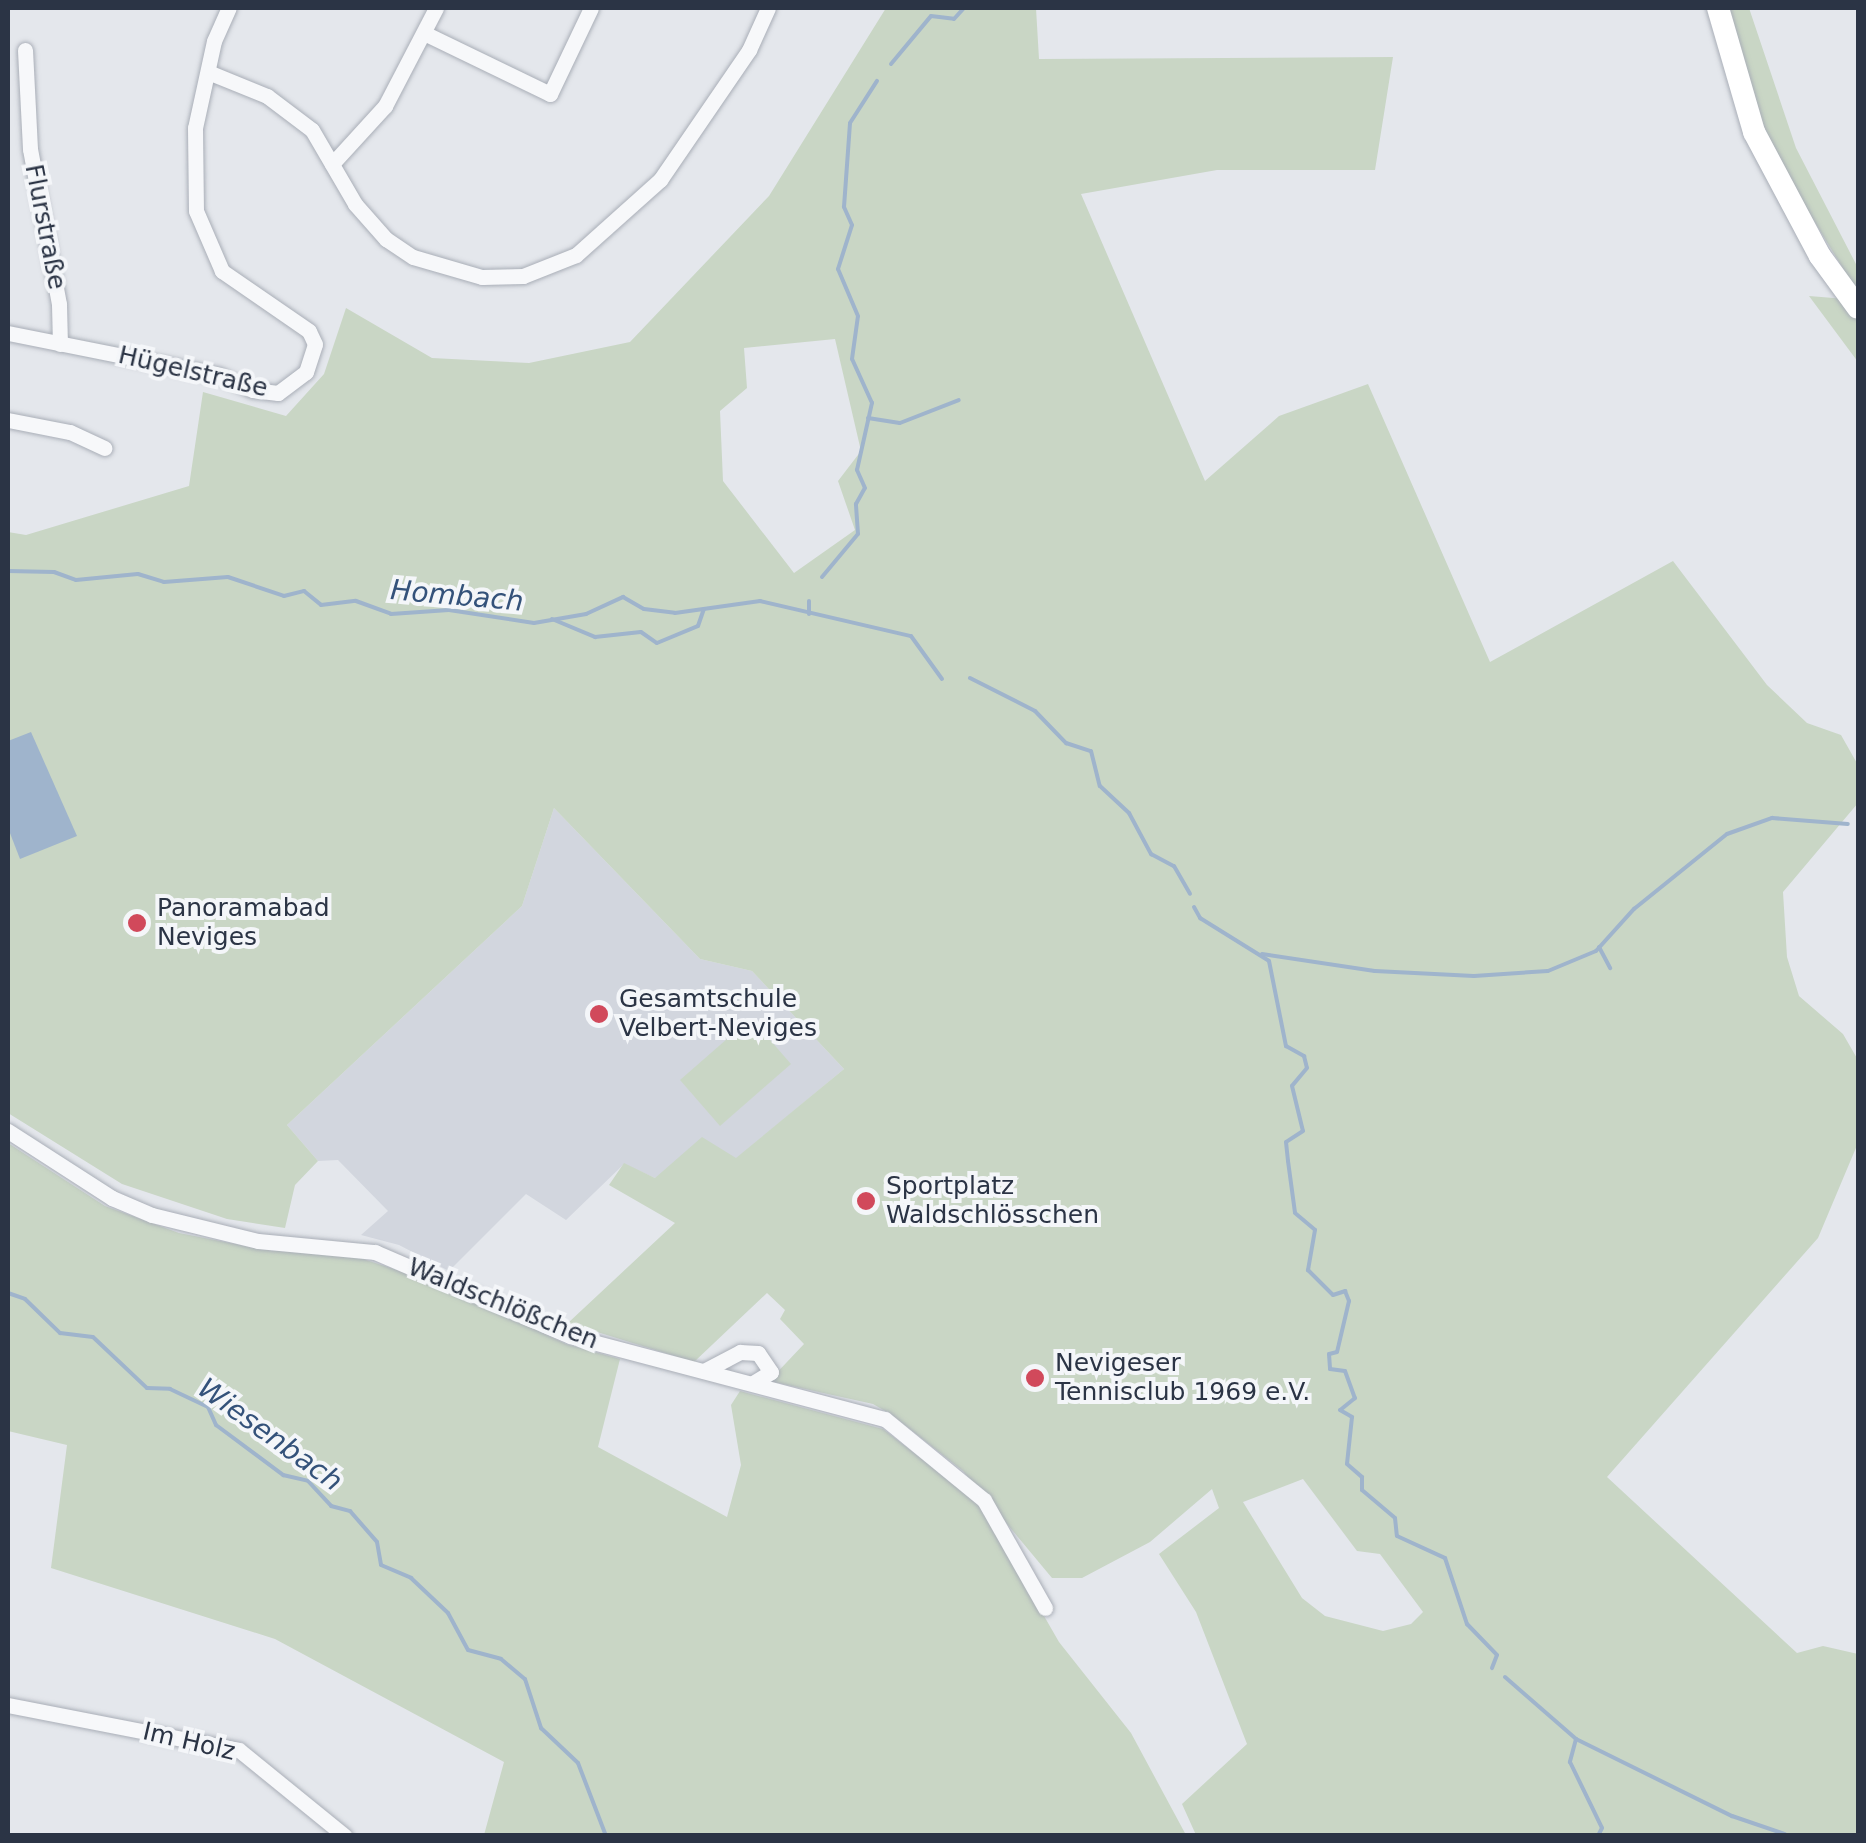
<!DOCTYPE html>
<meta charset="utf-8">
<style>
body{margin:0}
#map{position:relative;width:1866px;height:1843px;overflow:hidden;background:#e4e7ec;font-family:"DejaVu Sans",sans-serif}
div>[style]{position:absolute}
.built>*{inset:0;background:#d2d6de}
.green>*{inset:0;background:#c9d6c5}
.water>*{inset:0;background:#9fb4cc}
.stream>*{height:4px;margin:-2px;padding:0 2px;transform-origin:2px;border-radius:2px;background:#9fb4cc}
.roads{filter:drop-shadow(0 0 2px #a9aeb7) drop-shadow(0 0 2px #a9aeb7)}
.minor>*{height:15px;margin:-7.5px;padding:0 7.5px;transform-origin:7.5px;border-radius:7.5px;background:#f7f8fa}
.secondary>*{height:22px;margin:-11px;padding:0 11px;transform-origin:11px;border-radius:11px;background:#fff}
.dots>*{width:28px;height:28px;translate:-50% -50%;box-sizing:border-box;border:5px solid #f4f6f9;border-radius:50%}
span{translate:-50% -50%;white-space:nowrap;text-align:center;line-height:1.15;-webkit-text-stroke:8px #f4f6f9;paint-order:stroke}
.street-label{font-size:25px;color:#2b3445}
.poi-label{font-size:25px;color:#2b3445}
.left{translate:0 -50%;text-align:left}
.water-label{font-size:28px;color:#34527a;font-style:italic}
.frame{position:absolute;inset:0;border:10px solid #2b3445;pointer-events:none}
</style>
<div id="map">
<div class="built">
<div style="clip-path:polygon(554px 808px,700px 959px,752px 971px,844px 1069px,736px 1159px,655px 1178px,624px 1164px,566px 1220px,526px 1194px,449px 1271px,399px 1245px,361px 1235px,388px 1211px,338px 1160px,318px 1161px,287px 1125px,522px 906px)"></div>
</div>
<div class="green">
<div style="clip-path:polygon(evenodd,886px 8px,1036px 8px,1039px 59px,1393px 57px,1375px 170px,1217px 170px,1081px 194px,1205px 481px,1279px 416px,1368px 384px,1490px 662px,1673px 561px,1767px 685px,1807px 723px,1841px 735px,1858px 765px,1858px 803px,1783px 892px,1787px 957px,1799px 996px,1843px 1034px,1858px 1060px,1858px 1143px,1818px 1238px,1607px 1477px,1797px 1653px,1823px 1646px,1858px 1654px,1858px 1835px,1196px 1835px,1182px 1804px,1247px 1744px,1196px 1612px,1159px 1554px,1219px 1508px,1212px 1489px,1150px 1542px,1082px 1578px,1052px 1578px,963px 1471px,892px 1415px,873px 1404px,769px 1381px,804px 1344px,780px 1319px,785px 1310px,767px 1293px,694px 1362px,568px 1323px,675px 1223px,609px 1185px,624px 1163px,655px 1178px,702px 1137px,736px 1158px,844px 1069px,752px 971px,700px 959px,554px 808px,522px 906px,287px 1125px,318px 1161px,295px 1185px,285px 1228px,227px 1219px,122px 1184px,8px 1113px,8px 532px,26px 535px,189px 486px,203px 392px,286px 416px,324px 374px,346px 308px,432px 358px,529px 363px,630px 342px,769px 196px,886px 8px,835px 339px,861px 451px,838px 481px,855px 530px,794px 573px,723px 481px,720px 411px,747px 388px,744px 348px,835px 339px,886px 8px,1303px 1479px,1357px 1551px,1380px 1554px,1423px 1612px,1411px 1624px,1383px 1631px,1325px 1616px,1302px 1598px,1243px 1502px,1303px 1479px)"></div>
<div style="clip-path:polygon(1726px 8px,1749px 8px,1796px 148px,1858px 268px,1858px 293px,1778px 162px,1738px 60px)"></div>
<div style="clip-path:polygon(1809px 296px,1858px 300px,1858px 363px,1858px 362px)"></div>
<div style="clip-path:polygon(751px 1018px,791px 1064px,720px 1126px,680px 1080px)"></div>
<div style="clip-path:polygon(8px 1143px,105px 1206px,179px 1233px,267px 1250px,357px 1257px,437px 1283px,566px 1344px,620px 1359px,598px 1447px,727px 1517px,741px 1465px,731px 1405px,740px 1391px,883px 1429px,979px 1503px,1059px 1642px,1131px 1733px,1186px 1835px,484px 1835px,504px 1762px,275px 1639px,51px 1568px,67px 1445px,8px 1431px)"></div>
</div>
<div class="water">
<div style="clip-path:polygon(31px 732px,77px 836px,20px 859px,8px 828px,8px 741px)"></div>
</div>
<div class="stream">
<div style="left:891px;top:64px;width:62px;rotate:-50.2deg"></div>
<div style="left:931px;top:16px;width:23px;rotate:7deg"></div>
<div style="left:954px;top:19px;width:15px;rotate:-48deg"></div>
<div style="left:868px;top:418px;width:32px;rotate:9deg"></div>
<div style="left:900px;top:423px;width:63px;rotate:-21.3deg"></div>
<div style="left:8px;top:571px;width:46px;rotate:1.2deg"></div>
<div style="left:54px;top:572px;width:23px;rotate:20deg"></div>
<div style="left:76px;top:580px;width:62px;rotate:-5.5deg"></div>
<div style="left:138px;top:574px;width:27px;rotate:17deg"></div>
<div style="left:164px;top:582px;width:64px;rotate:-4.5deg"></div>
<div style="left:228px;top:577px;width:59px;rotate:18.7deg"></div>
<div style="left:284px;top:596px;width:21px;rotate:-14deg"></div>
<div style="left:304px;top:591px;width:22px;rotate:39deg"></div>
<div style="left:321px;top:605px;width:35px;rotate:-7deg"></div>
<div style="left:356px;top:601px;width:37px;rotate:20deg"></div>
<div style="left:391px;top:614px;width:58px;rotate:-3.9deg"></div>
<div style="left:449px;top:610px;width:86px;rotate:8.7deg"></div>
<div style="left:534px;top:623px;width:53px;rotate:-9.8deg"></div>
<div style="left:586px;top:614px;width:41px;rotate:-24.7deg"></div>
<div style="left:623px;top:597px;width:24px;rotate:30deg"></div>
<div style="left:644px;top:609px;width:31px;rotate:7deg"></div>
<div style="left:675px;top:613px;width:86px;rotate:-8deg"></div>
<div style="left:760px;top:601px;width:155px;rotate:13.1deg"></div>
<div style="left:911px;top:636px;width:53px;rotate:54.2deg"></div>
<div style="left:822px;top:577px;width:56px;rotate:-50.1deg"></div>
<div style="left:858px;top:534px;width:30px;rotate:-94deg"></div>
<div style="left:856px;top:504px;width:18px;rotate:-61deg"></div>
<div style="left:865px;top:488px;width:20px;rotate:-114deg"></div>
<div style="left:857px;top:470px;width:69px;rotate:-77.4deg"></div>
<div style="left:872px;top:403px;width:48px;rotate:-114.4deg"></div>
<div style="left:852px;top:359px;width:43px;rotate:-82.1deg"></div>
<div style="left:858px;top:316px;width:51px;rotate:-113.1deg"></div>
<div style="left:838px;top:269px;width:46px;rotate:-72.3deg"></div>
<div style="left:852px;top:225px;width:20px;rotate:-114deg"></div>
<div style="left:844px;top:207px;width:84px;rotate:-85.9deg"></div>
<div style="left:850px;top:123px;width:50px;rotate:-57.3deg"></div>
<div style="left:809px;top:614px;width:13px;rotate:-90deg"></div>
<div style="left:552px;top:619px;width:47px;rotate:22.7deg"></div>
<div style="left:595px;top:637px;width:46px;rotate:-6.2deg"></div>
<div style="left:641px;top:632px;width:19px;rotate:35deg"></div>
<div style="left:657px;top:643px;width:44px;rotate:-22.5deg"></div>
<div style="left:698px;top:626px;width:18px;rotate:-71deg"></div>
<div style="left:970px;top:678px;width:73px;rotate:26.9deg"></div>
<div style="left:1035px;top:711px;width:45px;rotate:45.9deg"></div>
<div style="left:1066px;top:743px;width:26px;rotate:18deg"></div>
<div style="left:1091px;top:751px;width:36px;rotate:76deg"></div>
<div style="left:1100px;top:786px;width:40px;rotate:43deg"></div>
<div style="left:1129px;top:813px;width:47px;rotate:61.8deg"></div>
<div style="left:1151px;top:854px;width:26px;rotate:28deg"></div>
<div style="left:1174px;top:866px;width:32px;rotate:60deg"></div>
<div style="left:1194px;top:907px;width:13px;rotate:61deg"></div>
<div style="left:1200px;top:918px;width:81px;rotate:31.9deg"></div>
<div style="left:1269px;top:961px;width:87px;rotate:78.7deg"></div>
<div style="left:1286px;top:1046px;width:21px;rotate:29deg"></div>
<div style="left:1304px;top:1056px;width:12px;rotate:76deg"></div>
<div style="left:1307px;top:1068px;width:23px;rotate:130deg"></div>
<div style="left:1292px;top:1086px;width:46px;rotate:76.3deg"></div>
<div style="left:1303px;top:1131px;width:20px;rotate:147deg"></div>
<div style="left:1286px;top:1142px;width:19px;rotate:84deg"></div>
<div style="left:1288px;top:1161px;width:52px;rotate:82.3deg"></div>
<div style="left:1295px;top:1213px;width:26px;rotate:40deg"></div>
<div style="left:1315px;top:1230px;width:41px;rotate:99.9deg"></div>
<div style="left:1308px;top:1270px;width:35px;rotate:45deg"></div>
<div style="left:1333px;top:1295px;width:13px;rotate:-18deg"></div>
<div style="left:1345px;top:1291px;width:11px;rotate:68deg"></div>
<div style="left:1349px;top:1301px;width:52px;rotate:103.2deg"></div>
<div style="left:1337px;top:1352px;width:8px;rotate:166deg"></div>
<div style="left:1329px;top:1354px;width:15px;rotate:86deg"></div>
<div style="left:1330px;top:1369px;width:15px;rotate:8deg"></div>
<div style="left:1345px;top:1371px;width:29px;rotate:70deg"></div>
<div style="left:1355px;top:1398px;width:19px;rotate:141deg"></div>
<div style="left:1340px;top:1410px;width:14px;rotate:30deg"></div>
<div style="left:1352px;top:1417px;width:47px;rotate:96.1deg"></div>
<div style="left:1347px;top:1464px;width:20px;rotate:41deg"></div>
<div style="left:1362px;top:1477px;width:13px;rotate:90deg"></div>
<div style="left:1362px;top:1490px;width:43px;rotate:40.3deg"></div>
<div style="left:1395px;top:1518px;width:18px;rotate:84deg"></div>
<div style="left:1397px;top:1536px;width:53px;rotate:24.6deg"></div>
<div style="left:1445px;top:1558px;width:70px;rotate:71.6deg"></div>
<div style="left:1467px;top:1624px;width:43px;rotate:45.9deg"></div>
<div style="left:1497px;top:1655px;width:14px;rotate:111deg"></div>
<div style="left:1599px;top:947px;width:24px;rotate:62deg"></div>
<div style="left:1262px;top:954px;width:114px;rotate:8.6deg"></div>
<div style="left:1375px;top:971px;width:99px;rotate:2.9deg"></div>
<div style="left:1474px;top:976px;width:74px;rotate:-3.9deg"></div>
<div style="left:1548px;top:971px;width:52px;rotate:-22.6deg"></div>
<div style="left:1596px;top:951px;width:57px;rotate:-47.9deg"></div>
<div style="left:1634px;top:909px;width:119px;rotate:-38.9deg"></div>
<div style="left:1727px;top:834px;width:48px;rotate:-19.6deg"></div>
<div style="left:1772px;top:818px;width:76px;rotate:4.5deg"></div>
<div style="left:8px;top:1293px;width:18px;rotate:19deg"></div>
<div style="left:25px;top:1299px;width:49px;rotate:44.2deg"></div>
<div style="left:60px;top:1333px;width:33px;rotate:7deg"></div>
<div style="left:93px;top:1337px;width:74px;rotate:43.4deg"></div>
<div style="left:147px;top:1388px;width:23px;rotate:2deg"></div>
<div style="left:170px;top:1389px;width:42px;rotate:25.3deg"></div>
<div style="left:208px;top:1407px;width:20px;rotate:66deg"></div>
<div style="left:216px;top:1425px;width:84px;rotate:36.7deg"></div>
<div style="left:283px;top:1475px;width:26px;rotate:13deg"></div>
<div style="left:308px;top:1481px;width:34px;rotate:47deg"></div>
<div style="left:331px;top:1506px;width:20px;rotate:15deg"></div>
<div style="left:350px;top:1511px;width:41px;rotate:48.9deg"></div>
<div style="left:377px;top:1542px;width:23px;rotate:80deg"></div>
<div style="left:381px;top:1565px;width:33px;rotate:23deg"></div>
<div style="left:411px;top:1578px;width:51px;rotate:43.4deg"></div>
<div style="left:448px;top:1613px;width:42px;rotate:61.6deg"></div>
<div style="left:468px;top:1650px;width:34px;rotate:15deg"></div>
<div style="left:501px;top:1659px;width:31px;rotate:40deg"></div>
<div style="left:525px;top:1679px;width:52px;rotate:71.9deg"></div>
<div style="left:541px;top:1728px;width:51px;rotate:43.4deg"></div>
<div style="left:578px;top:1763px;width:78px;rotate:69deg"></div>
<div style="left:1505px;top:1677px;width:94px;rotate:41.1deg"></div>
<div style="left:1576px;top:1739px;width:24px;rotate:105deg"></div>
<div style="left:1570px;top:1762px;width:73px;rotate:64.1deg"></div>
<div style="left:1602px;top:1828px;width:9px;rotate:117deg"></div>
<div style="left:1576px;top:1739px;width:174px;rotate:26.3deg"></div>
<div style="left:1732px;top:1816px;width:56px;rotate:18.8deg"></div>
</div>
<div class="roads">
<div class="minor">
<div style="left:424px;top:33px;width:140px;rotate:25.8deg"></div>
<div style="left:550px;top:94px;width:95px;rotate:-64.5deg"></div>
<div style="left:25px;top:50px;width:99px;rotate:87.1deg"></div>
<div style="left:30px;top:149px;width:158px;rotate:79.4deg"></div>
<div style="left:59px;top:304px;width:40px;rotate:88.6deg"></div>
<div style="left:208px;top:72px;width:64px;rotate:22.1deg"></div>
<div style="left:267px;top:96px;width:56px;rotate:37.1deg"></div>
<div style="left:312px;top:130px;width:86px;rotate:59.8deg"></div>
<div style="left:355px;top:204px;width:47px;rotate:48.5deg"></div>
<div style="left:386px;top:239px;width:32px;rotate:34deg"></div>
<div style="left:413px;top:257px;width:72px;rotate:16.2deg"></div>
<div style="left:482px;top:277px;width:41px;rotate:-1.4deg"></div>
<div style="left:523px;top:276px;width:57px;rotate:-21.6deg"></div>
<div style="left:576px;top:255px;width:113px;rotate:-41.8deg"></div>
<div style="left:660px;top:180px;width:158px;rotate:-55.6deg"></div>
<div style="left:749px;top:50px;width:46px;rotate:-65.7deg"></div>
<div style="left:332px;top:164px;width:79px;rotate:-47.6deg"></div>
<div style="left:385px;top:106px;width:110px;rotate:-62.5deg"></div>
<div style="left:8px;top:333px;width:215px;rotate:11.3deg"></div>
<div style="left:219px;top:375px;width:37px;rotate:24deg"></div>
<div style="left:253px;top:390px;width:25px;rotate:7deg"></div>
<div style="left:278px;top:393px;width:35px;rotate:-37deg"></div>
<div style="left:306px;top:372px;width:29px;rotate:-72deg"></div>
<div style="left:315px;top:344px;width:14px;rotate:-115deg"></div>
<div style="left:309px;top:331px;width:106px;rotate:-145.4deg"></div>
<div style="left:222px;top:271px;width:65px;rotate:-113.4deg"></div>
<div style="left:196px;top:211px;width:83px;rotate:-90.7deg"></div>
<div style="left:195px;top:128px;width:89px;rotate:-77.7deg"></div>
<div style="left:214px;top:41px;width:36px;rotate:-66deg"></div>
<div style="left:8px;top:420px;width:63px;rotate:11deg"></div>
<div style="left:70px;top:432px;width:38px;rotate:25deg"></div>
<div style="left:8px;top:1131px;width:124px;rotate:32.8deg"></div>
<div style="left:112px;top:1198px;width:43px;rotate:23deg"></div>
<div style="left:152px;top:1215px;width:109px;rotate:13.8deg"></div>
<div style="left:258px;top:1241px;width:118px;rotate:5.4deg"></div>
<div style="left:375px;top:1252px;width:212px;rotate:23.3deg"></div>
<div style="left:570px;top:1336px;width:326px;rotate:14.8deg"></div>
<div style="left:885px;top:1419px;width:128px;rotate:39.3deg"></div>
<div style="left:984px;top:1500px;width:124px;rotate:60.5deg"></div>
<div style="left:704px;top:1371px;width:41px;rotate:-27.8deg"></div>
<div style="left:740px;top:1352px;width:18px;rotate:3deg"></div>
<div style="left:758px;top:1353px;width:23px;rotate:56deg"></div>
<div style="left:771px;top:1372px;width:21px;rotate:149deg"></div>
<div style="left:8px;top:1705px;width:235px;rotate:11deg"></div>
<div style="left:239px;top:1750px;width:136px;rotate:39.1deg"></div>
</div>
<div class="secondary">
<div style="left:1718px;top:8px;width:129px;rotate:73.8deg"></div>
<div style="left:1754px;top:132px;width:140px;rotate:62deg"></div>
<div style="left:1820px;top:256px;width:64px;rotate:53.8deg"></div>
</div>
</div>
<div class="dots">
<div style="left:137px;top:923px;background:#d1495b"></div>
<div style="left:599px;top:1014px;background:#d1495b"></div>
<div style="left:866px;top:1201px;background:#d1495b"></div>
<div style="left:1035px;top:1378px;background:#d1495b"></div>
</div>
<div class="street-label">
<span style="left:45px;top:227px;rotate:79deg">Flurstraße</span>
<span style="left:193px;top:372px;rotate:13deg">Hügelstraße</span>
<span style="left:503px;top:1304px;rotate:22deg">Waldschlößchen</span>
<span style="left:189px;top:1742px;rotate:13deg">Im Holz</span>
</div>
<div class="poi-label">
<span class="left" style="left:157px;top:923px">Panoramabad<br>Neviges</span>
<span class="left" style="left:619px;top:1014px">Gesamtschule<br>Velbert-Neviges</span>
<span class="left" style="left:886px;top:1201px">Sportplatz<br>Waldschlösschen</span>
<span class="left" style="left:1055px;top:1378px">Nevigeser<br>Tennisclub 1969 e.V.</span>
</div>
<div class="water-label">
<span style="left:457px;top:596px;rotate:5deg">Hombach</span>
<span style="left:270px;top:1435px;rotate:36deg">Wiesenbach</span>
</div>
<div class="frame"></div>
</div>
